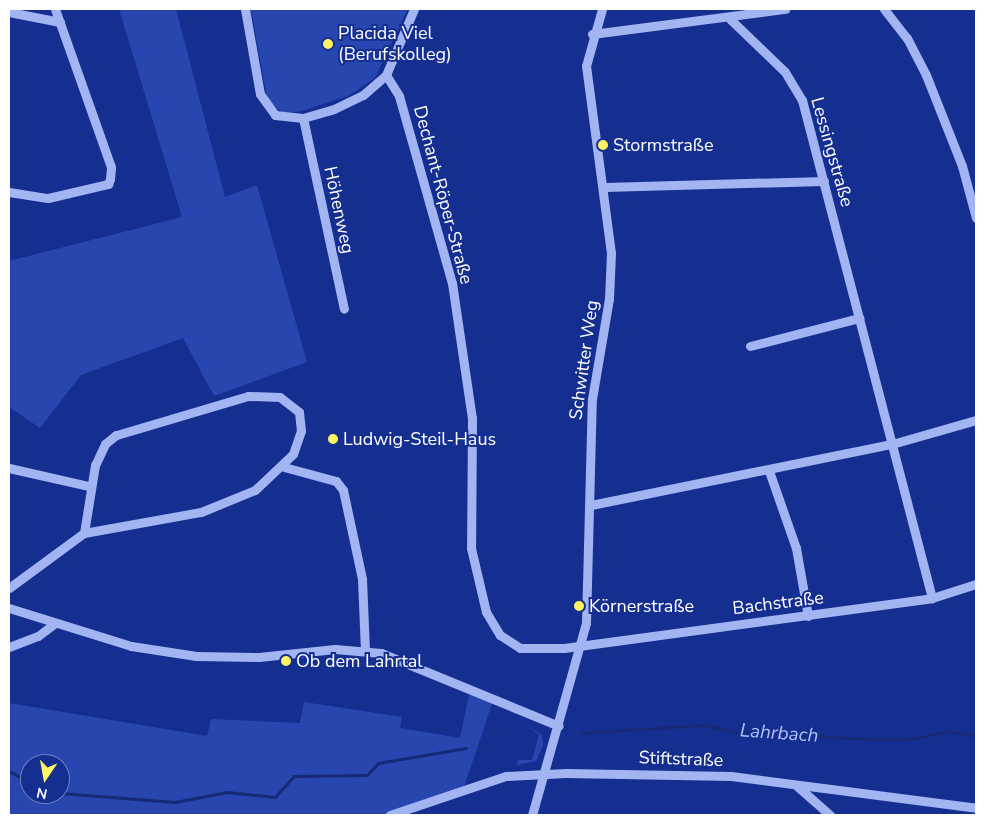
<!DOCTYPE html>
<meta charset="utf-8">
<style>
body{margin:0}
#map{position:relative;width:985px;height:824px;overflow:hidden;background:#152f91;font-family:"Nunito Sans",sans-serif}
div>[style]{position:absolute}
.green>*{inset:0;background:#2746b0}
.stream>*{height:3px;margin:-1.5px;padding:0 1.5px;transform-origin:1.5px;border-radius:1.5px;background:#172a75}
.minor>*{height:9px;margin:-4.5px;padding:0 4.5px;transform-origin:4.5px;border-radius:4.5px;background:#a2b4f1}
.dots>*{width:14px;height:14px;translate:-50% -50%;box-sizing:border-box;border:2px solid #152f91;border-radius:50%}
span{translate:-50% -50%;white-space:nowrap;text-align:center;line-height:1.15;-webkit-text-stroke:4px #152f91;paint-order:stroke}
.poi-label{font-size:18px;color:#fff}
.left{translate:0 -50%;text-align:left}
.street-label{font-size:18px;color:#fff}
.water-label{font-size:19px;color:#aebff8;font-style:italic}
.frame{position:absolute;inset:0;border:10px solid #fff;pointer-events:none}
.north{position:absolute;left:20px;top:754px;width:50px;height:50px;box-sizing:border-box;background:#152f91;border:1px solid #7382bd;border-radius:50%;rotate:192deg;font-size:14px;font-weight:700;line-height:20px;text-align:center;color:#fff}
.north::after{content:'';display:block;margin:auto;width:18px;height:22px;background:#fff562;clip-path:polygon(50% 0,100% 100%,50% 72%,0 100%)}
</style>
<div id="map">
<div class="green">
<div style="clip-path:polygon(119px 9px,176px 9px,225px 197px,257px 185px,307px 362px,214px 396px,183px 338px,81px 375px,40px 428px,9px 407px,9px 261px,182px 217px)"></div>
<div style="clip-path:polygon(251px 9px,408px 9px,375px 78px,348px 96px,302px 111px,282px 113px,267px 98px)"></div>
<div style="clip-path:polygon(evenodd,470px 690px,493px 701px,463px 790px,390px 815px,9px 815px,9px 703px,207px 736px,211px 719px,300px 723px,304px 702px,402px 717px,400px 728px,460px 738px,470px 690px,30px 764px,60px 764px,60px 794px,30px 794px,30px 764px)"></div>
<div style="clip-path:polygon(528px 726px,542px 735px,543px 746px,536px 761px,517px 765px,518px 760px,532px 760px,539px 735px)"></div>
</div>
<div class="stream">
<div style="left:582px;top:733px;width:122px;rotate:-3.8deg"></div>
<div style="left:704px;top:725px;width:28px;rotate:13deg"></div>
<div style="left:731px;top:731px;width:134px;rotate:3.4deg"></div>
<div style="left:865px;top:739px;width:47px"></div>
<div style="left:912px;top:739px;width:37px;rotate:-13deg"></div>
<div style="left:948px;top:731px;width:28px;rotate:10deg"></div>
<div style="left:9px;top:771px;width:24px;rotate:30deg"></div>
<div style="left:60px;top:793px;width:115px;rotate:4.5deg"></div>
<div style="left:175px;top:802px;width:53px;rotate:-10.9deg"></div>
<div style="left:227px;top:792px;width:48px;rotate:5.9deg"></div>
<div style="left:275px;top:797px;width:28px;rotate:-48deg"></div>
<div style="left:294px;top:776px;width:73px;rotate:-0.8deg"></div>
<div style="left:367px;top:775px;width:16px;rotate:-47deg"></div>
<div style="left:378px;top:763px;width:89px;rotate:-9.7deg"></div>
</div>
<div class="minor">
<div style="left:245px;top:9px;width:86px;rotate:80deg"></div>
<div style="left:260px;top:94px;width:26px;rotate:54deg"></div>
<div style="left:275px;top:115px;width:28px;rotate:6deg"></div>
<div style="left:303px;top:118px;width:32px;rotate:-16deg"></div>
<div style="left:334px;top:109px;width:32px;rotate:-26deg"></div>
<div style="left:363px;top:95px;width:30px;rotate:-41deg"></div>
<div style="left:414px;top:9px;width:72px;rotate:113deg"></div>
<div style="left:386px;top:75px;width:25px;rotate:58deg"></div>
<div style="left:399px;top:96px;width:194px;rotate:74.2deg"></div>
<div style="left:452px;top:283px;width:136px;rotate:81.6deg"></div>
<div style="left:472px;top:418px;width:130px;rotate:90.4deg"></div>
<div style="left:471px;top:548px;width:66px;rotate:76.8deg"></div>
<div style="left:486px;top:612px;width:27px;rotate:59deg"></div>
<div style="left:500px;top:635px;width:24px;rotate:33deg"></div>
<div style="left:520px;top:648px;width:44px"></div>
<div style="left:564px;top:648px;width:371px;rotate:-7.7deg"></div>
<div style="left:932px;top:598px;width:46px;rotate:-17.7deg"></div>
<div style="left:884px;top:9px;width:37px;rotate:52deg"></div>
<div style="left:907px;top:38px;width:42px;rotate:62.8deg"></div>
<div style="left:926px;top:75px;width:98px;rotate:68.4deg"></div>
<div style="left:962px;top:166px;width:54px;rotate:74.9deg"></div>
<div style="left:9px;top:12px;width:52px;rotate:11.1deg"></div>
<div style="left:730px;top:19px;width:76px;rotate:43.9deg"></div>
<div style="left:785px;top:72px;width:33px;rotate:59deg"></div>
<div style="left:802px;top:100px;width:515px;rotate:75.37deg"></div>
<div style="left:592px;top:34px;width:195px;rotate:-7.4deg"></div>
<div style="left:303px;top:118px;width:195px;rotate:77.9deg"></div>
<div style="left:605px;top:187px;width:219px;rotate:-1.6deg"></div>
<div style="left:9px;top:192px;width:39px;rotate:9deg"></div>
<div style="left:48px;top:198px;width:62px;rotate:-13.1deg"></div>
<div style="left:108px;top:184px;width:5px;rotate:-68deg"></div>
<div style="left:110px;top:179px;width:12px;rotate:-85deg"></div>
<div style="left:111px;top:167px;width:168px;rotate:-109.5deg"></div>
<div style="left:750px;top:346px;width:113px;rotate:-14.4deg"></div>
<div style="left:284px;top:467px;width:54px;rotate:15.1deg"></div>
<div style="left:336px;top:481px;width:11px;rotate:52deg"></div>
<div style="left:343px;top:490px;width:91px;rotate:77.9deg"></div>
<div style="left:362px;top:579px;width:72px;rotate:87.6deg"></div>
<div style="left:9px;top:468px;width:82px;rotate:12.7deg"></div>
<div style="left:769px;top:471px;width:82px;rotate:70.7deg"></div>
<div style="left:796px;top:548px;width:69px;rotate:80deg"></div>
<div style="left:591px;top:505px;width:307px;rotate:-11.5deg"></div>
<div style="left:892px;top:444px;width:87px;rotate:-15.9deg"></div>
<div style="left:9px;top:588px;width:93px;rotate:-36.3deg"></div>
<div style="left:84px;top:533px;width:119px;rotate:-10.2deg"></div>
<div style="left:201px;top:512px;width:58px;rotate:-22.2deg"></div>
<div style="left:255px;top:490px;width:52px;rotate:-43.5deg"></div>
<div style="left:293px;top:454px;width:24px;rotate:-71deg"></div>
<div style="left:301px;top:431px;width:19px;rotate:-96deg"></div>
<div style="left:299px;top:412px;width:24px;rotate:-142deg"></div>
<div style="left:280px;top:397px;width:32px;rotate:-178deg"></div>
<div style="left:248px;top:396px;width:138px;rotate:163.5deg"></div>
<div style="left:116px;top:435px;width:14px;rotate:141deg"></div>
<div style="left:105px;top:444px;width:23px;rotate:115deg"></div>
<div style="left:95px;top:465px;width:69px;rotate:99.2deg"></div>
<div style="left:9px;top:608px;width:128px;rotate:17.3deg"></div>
<div style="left:131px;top:646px;width:66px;rotate:8.7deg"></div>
<div style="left:196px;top:656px;width:63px;rotate:0.9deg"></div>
<div style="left:259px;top:657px;width:76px;rotate:-6deg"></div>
<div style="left:335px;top:649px;width:46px;rotate:5deg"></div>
<div style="left:381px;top:653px;width:192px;rotate:22.3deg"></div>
<div style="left:9px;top:647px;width:31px;rotate:-21deg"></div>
<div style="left:38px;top:636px;width:20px;rotate:-37deg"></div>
<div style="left:797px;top:786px;width:44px;rotate:41.3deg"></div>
<div style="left:390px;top:815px;width:122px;rotate:-18.6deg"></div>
<div style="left:506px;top:776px;width:60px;rotate:-2.9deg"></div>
<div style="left:566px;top:773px;width:165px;rotate:1deg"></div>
<div style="left:731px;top:776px;width:247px;rotate:7.4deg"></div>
<div style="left:532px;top:815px;width:199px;rotate:-74.3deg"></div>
<div style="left:586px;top:623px;width:224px;rotate:-88.5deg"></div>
<div style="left:592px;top:399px;width:101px;rotate:-80.4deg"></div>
<div style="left:609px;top:299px;width:46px;rotate:-87.5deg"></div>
<div style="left:611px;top:253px;width:189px;rotate:-97.6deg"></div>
<div style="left:586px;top:66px;width:59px;rotate:-74.3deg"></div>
</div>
<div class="dots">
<div style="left:328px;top:44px;background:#fff562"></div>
<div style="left:603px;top:145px;background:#fff562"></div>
<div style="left:333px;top:439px;background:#fff562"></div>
<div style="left:579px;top:606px;background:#fff562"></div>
<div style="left:286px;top:661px;background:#fff562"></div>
</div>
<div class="poi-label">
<span class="left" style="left:338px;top:44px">Placida Viel<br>(Berufskolleg)</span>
<span class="left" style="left:613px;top:145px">Stormstraße</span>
<span class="left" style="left:343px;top:439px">Ludwig-Steil-Haus</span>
<span class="left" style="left:589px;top:606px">Körnerstraße</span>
<span class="left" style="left:296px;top:661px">Ob dem Lahrtal</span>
</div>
<div class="street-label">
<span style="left:832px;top:152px;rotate:74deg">Lessingstraße</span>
<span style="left:443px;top:195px;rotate:75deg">Dechant-Röper-Straße</span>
<span style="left:339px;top:210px;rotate:78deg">Höhenweg</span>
<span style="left:584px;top:360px;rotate:-82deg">Schwitter Weg</span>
<span style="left:778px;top:603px;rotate:-7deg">Bachstraße</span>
<span style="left:681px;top:759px;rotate:2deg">Stiftstraße</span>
</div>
<div class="water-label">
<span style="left:779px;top:734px;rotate:4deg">Lahrbach</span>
</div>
<div class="frame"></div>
<div class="north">N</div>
</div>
